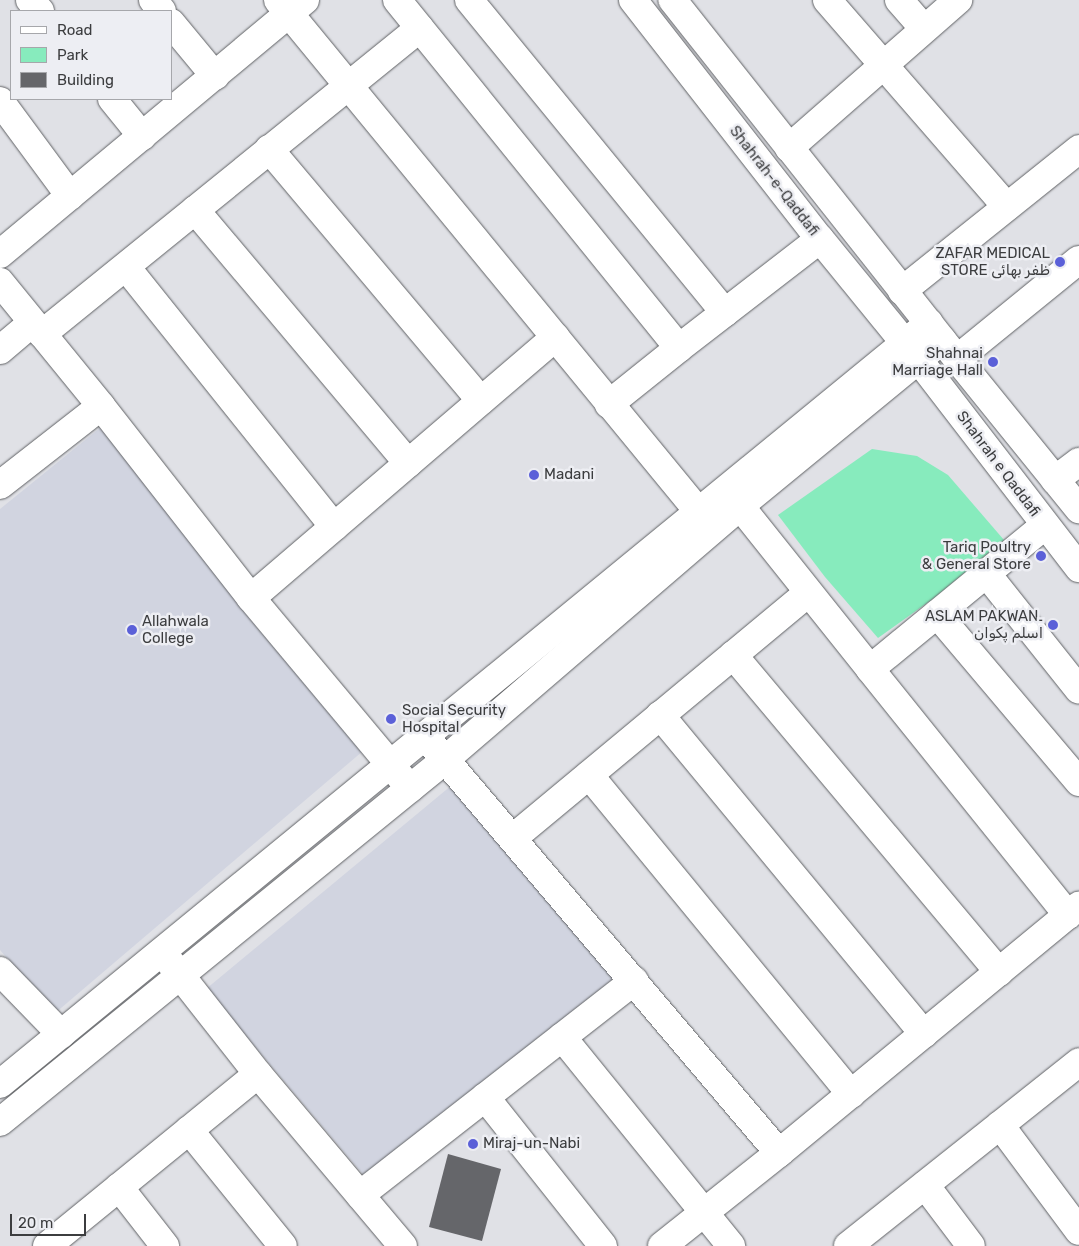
<!DOCTYPE html>
<meta charset="utf-8">
<style>
body{margin:0}
#map{position:relative;width:1079px;height:1246px;overflow:hidden;background:#e0e1e6;font-family:Rubik,Vazirmatn,sans-serif}
div>[style]{position:absolute}
.built>*{inset:0;background:#d1d4e0}
.green>*{inset:0;background:#87ebbd}
.building>*{inset:0;background:#65666a}
.roads{filter:drop-shadow(0 0 1px #5f6164) drop-shadow(0 0 1px #5f6164)}
.minor>*{height:28px;margin:-14px;padding:0 14px;transform-origin:14px;border-radius:14px;background:#fff}
.tertiary>*{height:28px;margin:-14px;padding:0 14px;transform-origin:14px;border-radius:14px;background:#fff}
.secondary>*{height:28px;margin:-14px;padding:0 14px;transform-origin:14px;border-radius:14px;background:#fff}
.primary>*{height:28px;margin:-14px;padding:0 14px;transform-origin:14px;border-radius:14px;background:#fff}
.dots>*{width:14px;height:14px;translate:-50% -50%;box-sizing:border-box;border:2px solid #edeef3;border-radius:50%}
span{translate:-50% -50%;white-space:nowrap;text-align:center;line-height:1.15;-webkit-text-stroke:5px #edeef3;paint-order:stroke}
.street-label{font-size:15px;color:#3c3d3f}
.poi-label{font-size:15px;color:#3c3d3f}
.right{translate:-100% -50%;text-align:right}
.left{translate:0 -50%;text-align:left}
.legend{position:absolute;left:10px;top:10px;width:162px;height:90px;box-sizing:border-box;background:#edeef3;border:1px solid #a6a7ab;margin:0;padding:6px 9px;list-style:none;font-size:15px;color:#3c3d3f}
.legend li{display:flex;align-items:center;gap:10px;height:25px}
.legend b{width:25px;border:1px solid #a6a7ab}
.scale{position:absolute;left:10px;top:1214px;width:76px;height:22px;box-sizing:border-box;border:2px solid #3c3d3f;border-top:0;padding-left:6px;font-size:15px;line-height:18px;white-space:nowrap;color:#3c3d3f;-webkit-text-stroke:4px #edeef3;paint-order:stroke}
</style>
<div id="map">
<div class="built">
<div style="clip-path:polygon(100px 428px,363px 751px,54px 1014px,0 950px,0 509px)"></div>
<div style="clip-path:polygon(452px 785px,614px 978px,367px 1179px,206px 989px)"></div>
</div>
<div class="green">
<div style="clip-path:polygon(872px 449px,917px 456px,948px 475px,1004px 540px,934px 598px,878px 638px,825px 577px,778px 515px)"></div>
</div>
<div class="building">
<div style="clip-path:polygon(448px 1154px,501px 1169px,482px 1241px,429px 1227px)"></div>
</div>
<div class="roads">
<div class="minor">
<div style="left:30px;top:0;width:15px;rotate:48deg"></div>
<div style="left:153px;top:0;width:14px;rotate:51deg"></div>
<div style="left:278px;top:0;width:661px;rotate:50.58deg"></div>
<div style="left:397px;top:0;width:448px;rotate:51deg"></div>
<div style="left:679px;top:348px;width:90px;rotate:141.3deg"></div>
<div style="left:469px;top:0;width:404px;rotate:50.7deg"></div>
<div style="left:827px;top:0;width:274px;rotate:49deg"></div>
<div style="left:899px;top:0;width:38px;rotate:49deg"></div>
<div style="left:171px;top:23px;width:69px;rotate:50.3deg"></div>
<div style="left:112px;top:99px;width:48px;rotate:51deg"></div>
<div style="left:0;top:101px;width:118px;rotate:53.6deg"></div>
<div style="left:789px;top:148px;width:225px;rotate:-41.2deg"></div>
<div style="left:269px;top:149px;width:329px;rotate:49.9deg"></div>
<div style="left:195px;top:210px;width:331px;rotate:49.9deg"></div>
<div style="left:0;top:254px;width:397px;rotate:-39.8deg"></div>
<div style="left:126px;top:267px;width:333px;rotate:51.3deg"></div>
<div style="left:902px;top:291px;width:227px;rotate:-38.7deg"></div>
<div style="left:42px;top:334px;width:486px;rotate:-39deg"></div>
<div style="left:679px;top:348px;width:178px;rotate:-37.7deg"></div>
<div style="left:0;top:350px;width:42px;rotate:-40.2deg"></div>
<div style="left:957px;top:359px;width:157px;rotate:-39.1deg"></div>
<div style="left:1055px;top:480px;width:30px;rotate:-37deg"></div>
<div style="left:0;top:485px;width:128px;rotate:-38deg"></div>
<div style="left:740px;top:506px;width:208px;rotate:51.4deg"></div>
<div style="left:870px;top:669px;width:225px;rotate:-39.4deg"></div>
<div style="left:986px;top:573px;width:149px;rotate:51.5deg"></div>
<div style="left:251px;top:598px;width:401px;rotate:-40.6deg"></div>
<div style="left:937px;top:614px;width:220px;rotate:49.8deg"></div>
<div style="left:733px;top:655px;width:414px;rotate:50deg"></div>
<div style="left:870px;top:669px;width:316px;rotate:51.2deg"></div>
<div style="left:660px;top:715px;width:414px;rotate:50.4deg"></div>
<div style="left:425px;top:736px;width:547px;rotate:49.67deg"></div>
<div style="left:779px;top:1153px;width:389px;rotate:-39.5deg"></div>
<div style="left:589px;top:775px;width:413px;rotate:50.6deg"></div>
<div style="left:513px;top:838px;width:383px;rotate:-39.7deg"></div>
<div style="left:162px;top:952px;width:155px;rotate:51.8deg"></div>
<div style="left:258px;top:1074px;width:225px;rotate:49.9deg"></div>
<div style="left:0;top:971px;width:88px;rotate:45.9deg"></div>
<div style="left:562px;top:1037px;width:269px;rotate:51deg"></div>
<div style="left:485px;top:1097px;width:190px;rotate:51.6deg"></div>
<div style="left:1000px;top:1125px;width:132px;rotate:53.3deg"></div>
<div style="left:189px;top:1130px;width:149px;rotate:51deg"></div>
<div style="left:925px;top:1185px;width:76px;rotate:53deg"></div>
<div style="left:119px;top:1187px;width:75px;rotate:52.1deg"></div>
<div style="left:360px;top:1195px;width:348px;rotate:-38deg"></div>
<div style="left:47px;top:1246px;width:272px;rotate:-39.2deg"></div>
<div style="left:662px;top:1246px;width:149px;rotate:-38.5deg"></div>
</div>
<div class="tertiary">
<div style="left:0;top:282px;width:160px;rotate:50.8deg"></div>
<div style="left:101px;top:406px;width:244px;rotate:52deg"></div>
<div style="left:251px;top:598px;width:248px;rotate:50.1deg"></div>
<div style="left:848px;top:1246px;width:295px;rotate:-38.5deg"></div>
</div>
<div class="secondary">
<div style="left:942px;top:340px;width:218px;rotate:51deg"></div>
<div style="left:918px;top:359px;width:264px;rotate:52.4deg"></div>
</div>
<div class="primary">
<div style="left:633px;top:0;width:303px;rotate:52deg"></div>
<div style="left:820px;top:239px;width:154px;rotate:50.8deg"></div>
<div style="left:0;top:1084px;width:1201px;rotate:-39.32deg"></div>
<div style="left:0;top:1122px;width:575px;rotate:-39.14deg"></div>
<div style="left:446px;top:759px;width:388px;rotate:-40.7deg"></div>
<div style="left:740px;top:506px;width:261px;rotate:-39.4deg"></div>
<div style="left:942px;top:340px;width:434px;rotate:-128.4deg"></div>
</div>
</div>
<div class="dots">
<div style="left:1060px;top:262px;background:#5b60d8"></div>
<div style="left:993px;top:362px;background:#5b60d8"></div>
<div style="left:534px;top:475px;background:#5b60d8"></div>
<div style="left:1041px;top:556px;background:#5b60d8"></div>
<div style="left:1053px;top:625px;background:#5b60d8"></div>
<div style="left:132px;top:630px;background:#5b60d8"></div>
<div style="left:391px;top:719px;background:#5b60d8"></div>
<div style="left:473px;top:1144px;background:#5b60d8"></div>
</div>
<div class="street-label">
<span style="left:774px;top:181px;rotate:52deg">Shahrah-e-Qaddafi</span>
<span style="left:998px;top:464px;rotate:53deg">Shahrah e Qaddafi</span>
</div>
<div class="poi-label">
<span class="right" style="left:1050px;top:262px">ZAFAR MEDICAL<br>STORE ظفر بھائی</span>
<span class="right" style="left:983px;top:362px">Shahnai<br>Marriage Hall</span>
<span class="left" style="left:544px;top:475px">Madani</span>
<span class="right" style="left:1031px;top:556px">Tariq Poultry<br>&amp; General Store</span>
<span class="right" style="left:1043px;top:625px">ASLAM PAKWAN۔<br>اسلم پکوان</span>
<span class="left" style="left:142px;top:630px">Allahwala<br>College</span>
<span class="left" style="left:402px;top:719px">Social Security<br>Hospital</span>
<span class="left" style="left:483px;top:1144px">Miraj-un-Nabi</span>
</div>
<ul class="legend">
<li><b style="height:6px;background:#fff"></b>Road</li>
<li><b style="height:14px;background:#87ebbd"></b>Park</li>
<li><b style="height:14px;background:#65666a"></b>Building</li>
</ul>
<div class="scale">20 m</div>
</div>
